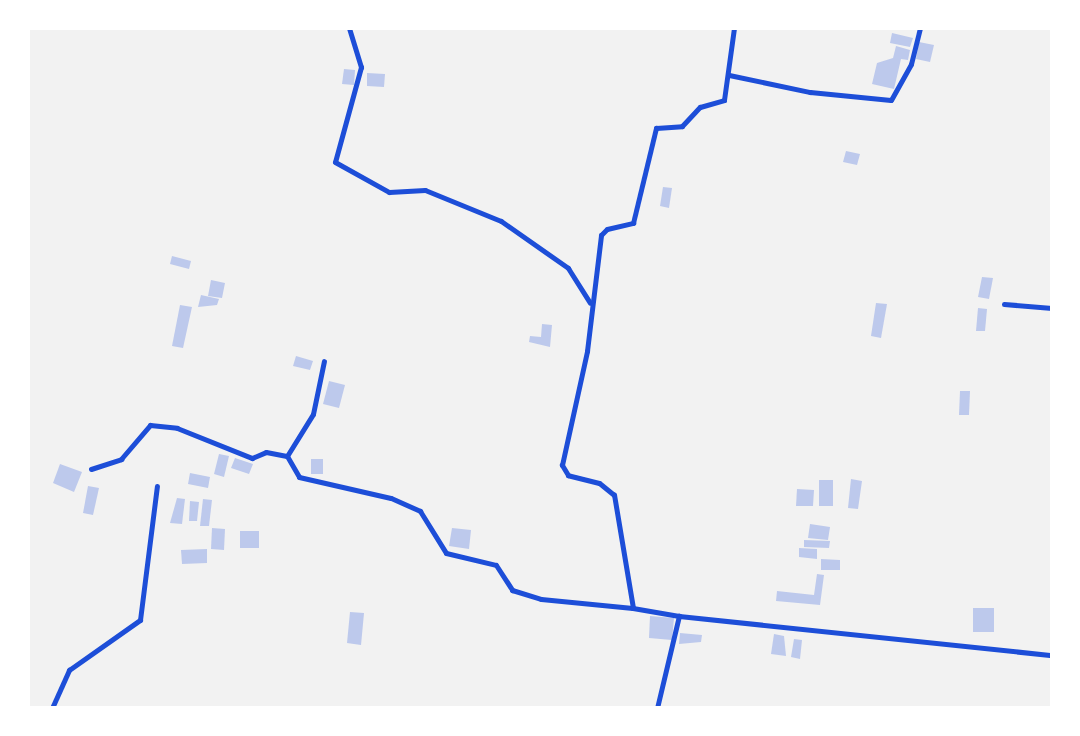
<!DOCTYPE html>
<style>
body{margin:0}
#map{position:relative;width:1080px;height:736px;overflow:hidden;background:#f2f2f2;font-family:"Fira Sans Condensed",sans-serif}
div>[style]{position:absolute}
.building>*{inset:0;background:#bdc9ec}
.minor>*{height:5px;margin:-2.5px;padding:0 2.5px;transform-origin:2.5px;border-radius:2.5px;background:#1d4ed8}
span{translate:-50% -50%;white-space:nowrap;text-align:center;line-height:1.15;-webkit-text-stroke:8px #fff;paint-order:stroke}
.frame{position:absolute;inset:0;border:30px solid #fff;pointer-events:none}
</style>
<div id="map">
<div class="building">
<div style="clip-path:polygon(892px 33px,913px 38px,910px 47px,890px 43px)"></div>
<div style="clip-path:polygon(919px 42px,934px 45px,930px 62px,916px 59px)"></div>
<div style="clip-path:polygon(896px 46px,910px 50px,908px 60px,901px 59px,894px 89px,872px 84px,877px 63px,893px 58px)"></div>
<div style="clip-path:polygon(344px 69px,355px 70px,354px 85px,342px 84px)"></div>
<div style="clip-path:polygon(367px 73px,385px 74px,384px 87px,367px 86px)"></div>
<div style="clip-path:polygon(846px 151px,860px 154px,857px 165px,843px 162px)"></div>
<div style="clip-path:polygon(663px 187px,672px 188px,669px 208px,660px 206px)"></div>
<div style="clip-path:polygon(172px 256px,191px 261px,189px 269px,170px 264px)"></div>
<div style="clip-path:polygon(982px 277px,993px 278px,989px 299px,978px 297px)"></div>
<div style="clip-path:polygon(211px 280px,225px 283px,222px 298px,208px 296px)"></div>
<div style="clip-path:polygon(201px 295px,219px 299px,217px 305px,198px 307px)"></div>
<div style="clip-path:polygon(876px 303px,887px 304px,881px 338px,871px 336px)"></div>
<div style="clip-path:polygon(180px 305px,192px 307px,183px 348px,172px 346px)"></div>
<div style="clip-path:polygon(978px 308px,987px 309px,985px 331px,976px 331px)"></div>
<div style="clip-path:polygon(542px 324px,552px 325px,550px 347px,529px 342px,530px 336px,541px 337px)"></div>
<div style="clip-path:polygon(296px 356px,313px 361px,310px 370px,293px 366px)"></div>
<div style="clip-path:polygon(329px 381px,345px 385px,339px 408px,323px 404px)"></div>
<div style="clip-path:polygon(960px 391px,970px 391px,969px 415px,959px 415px)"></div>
<div style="clip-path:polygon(219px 454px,229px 456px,224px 477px,214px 474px)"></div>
<div style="clip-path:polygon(235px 458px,253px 464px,249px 474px,231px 468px)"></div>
<div style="clip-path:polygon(311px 459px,323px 459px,323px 474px,311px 474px)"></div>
<div style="clip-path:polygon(60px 464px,82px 472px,74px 492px,53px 483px)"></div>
<div style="clip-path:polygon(190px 473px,210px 477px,208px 488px,188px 484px)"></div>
<div style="clip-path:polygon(851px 479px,862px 481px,858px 509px,848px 508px)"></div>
<div style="clip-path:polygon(819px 480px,833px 480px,833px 506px,819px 506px)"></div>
<div style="clip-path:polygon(88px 486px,99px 488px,93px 515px,83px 513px)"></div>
<div style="clip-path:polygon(797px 489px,814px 490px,813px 506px,796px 506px)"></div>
<div style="clip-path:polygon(177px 498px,185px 499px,182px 524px,170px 523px)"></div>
<div style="clip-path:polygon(203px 499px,212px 500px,209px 526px,200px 526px)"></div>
<div style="clip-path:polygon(190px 501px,199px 502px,197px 521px,189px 521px)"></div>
<div style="clip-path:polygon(810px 524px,830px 527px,828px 540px,808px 538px)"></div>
<div style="clip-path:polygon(212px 528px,225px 529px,224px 550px,211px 549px)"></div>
<div style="clip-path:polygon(452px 528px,471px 530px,469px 549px,449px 546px)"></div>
<div style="clip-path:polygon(240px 531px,259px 531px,259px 548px,240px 548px)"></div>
<div style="clip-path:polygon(804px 540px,830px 541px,829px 548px,804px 547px)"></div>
<div style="clip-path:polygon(799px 548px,817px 549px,817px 559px,799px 557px)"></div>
<div style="clip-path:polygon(207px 549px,207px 563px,182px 564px,181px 550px)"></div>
<div style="clip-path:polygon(821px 559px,840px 560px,840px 570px,821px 570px)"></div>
<div style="clip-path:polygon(817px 574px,824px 575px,820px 605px,776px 601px,777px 591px,814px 595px)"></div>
<div style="clip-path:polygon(973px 608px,994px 608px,994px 632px,973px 632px)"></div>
<div style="clip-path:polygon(350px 612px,364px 613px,361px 645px,347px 643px)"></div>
<div style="clip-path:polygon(650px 616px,674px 618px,672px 640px,649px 638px)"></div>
<div style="clip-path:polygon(680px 633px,702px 635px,701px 642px,679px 644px)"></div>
<div style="clip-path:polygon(774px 634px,784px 636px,786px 656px,771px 654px)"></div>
<div style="clip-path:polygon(794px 639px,802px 640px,800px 659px,791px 657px)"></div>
</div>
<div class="minor">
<div style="left:349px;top:28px;width:41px;rotate:72.9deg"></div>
<div style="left:361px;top:67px;width:98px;rotate:105.3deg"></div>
<div style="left:335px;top:162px;width:62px;rotate:29.1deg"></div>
<div style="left:389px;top:192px;width:36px;rotate:-3deg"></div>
<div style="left:425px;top:190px;width:82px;rotate:22.2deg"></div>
<div style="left:501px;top:221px;width:82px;rotate:35deg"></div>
<div style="left:568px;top:268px;width:41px;rotate:57.8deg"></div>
<div style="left:729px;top:75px;width:83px;rotate:11.9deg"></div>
<div style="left:810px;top:92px;width:81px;rotate:5.6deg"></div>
<div style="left:891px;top:100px;width:41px;rotate:-60.9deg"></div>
<div style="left:911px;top:64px;width:37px;rotate:-76deg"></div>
<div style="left:1004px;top:304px;width:48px;rotate:4.8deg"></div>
<div style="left:287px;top:456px;width:49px;rotate:-58.2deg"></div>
<div style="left:313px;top:414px;width:54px;rotate:-78.3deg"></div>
<div style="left:91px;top:469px;width:32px;rotate:-18deg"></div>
<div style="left:121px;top:459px;width:45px;rotate:-49.5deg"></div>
<div style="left:150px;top:425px;width:27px;rotate:6deg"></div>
<div style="left:177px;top:428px;width:81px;rotate:21.8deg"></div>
<div style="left:252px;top:458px;width:15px;rotate:-23deg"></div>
<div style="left:266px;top:452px;width:21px;rotate:11deg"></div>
<div style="left:287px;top:456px;width:24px;rotate:60deg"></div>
<div style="left:299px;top:477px;width:94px;rotate:12.9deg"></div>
<div style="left:391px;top:498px;width:32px;rotate:24deg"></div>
<div style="left:420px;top:511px;width:49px;rotate:58.2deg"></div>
<div style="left:446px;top:553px;width:51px;rotate:13.5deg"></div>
<div style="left:496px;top:565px;width:30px;rotate:57deg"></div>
<div style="left:512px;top:590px;width:30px;rotate:17deg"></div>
<div style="left:541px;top:599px;width:92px;rotate:5.6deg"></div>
<div style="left:679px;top:616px;width:375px;rotate:6deg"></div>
<div style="left:52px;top:708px;width:42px;rotate:-65.9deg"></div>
<div style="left:69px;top:670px;width:87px;rotate:-35.2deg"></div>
<div style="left:140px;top:620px;width:135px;rotate:-82.8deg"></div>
<div style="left:657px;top:708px;width:95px;rotate:-76.6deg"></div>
<div style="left:679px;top:616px;width:47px;rotate:-170.1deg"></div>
<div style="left:633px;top:608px;width:115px;rotate:-99.5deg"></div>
<div style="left:614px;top:495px;width:19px;rotate:-141deg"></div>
<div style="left:599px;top:483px;width:32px;rotate:-166deg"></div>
<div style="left:568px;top:475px;width:12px;rotate:-121deg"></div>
<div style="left:562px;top:465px;width:117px;rotate:-77.6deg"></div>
<div style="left:587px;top:351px;width:117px;rotate:-83.1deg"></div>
<div style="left:601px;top:235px;width:8px;rotate:-45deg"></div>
<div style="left:607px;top:229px;width:27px;rotate:-13deg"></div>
<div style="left:633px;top:223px;width:98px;rotate:-76.4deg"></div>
<div style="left:656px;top:128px;width:26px;rotate:-4deg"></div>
<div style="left:682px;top:126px;width:26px;rotate:-47deg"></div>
<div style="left:700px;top:107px;width:25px;rotate:-16deg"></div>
<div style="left:724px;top:100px;width:73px;rotate:-82.1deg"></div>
</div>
<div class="frame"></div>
</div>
